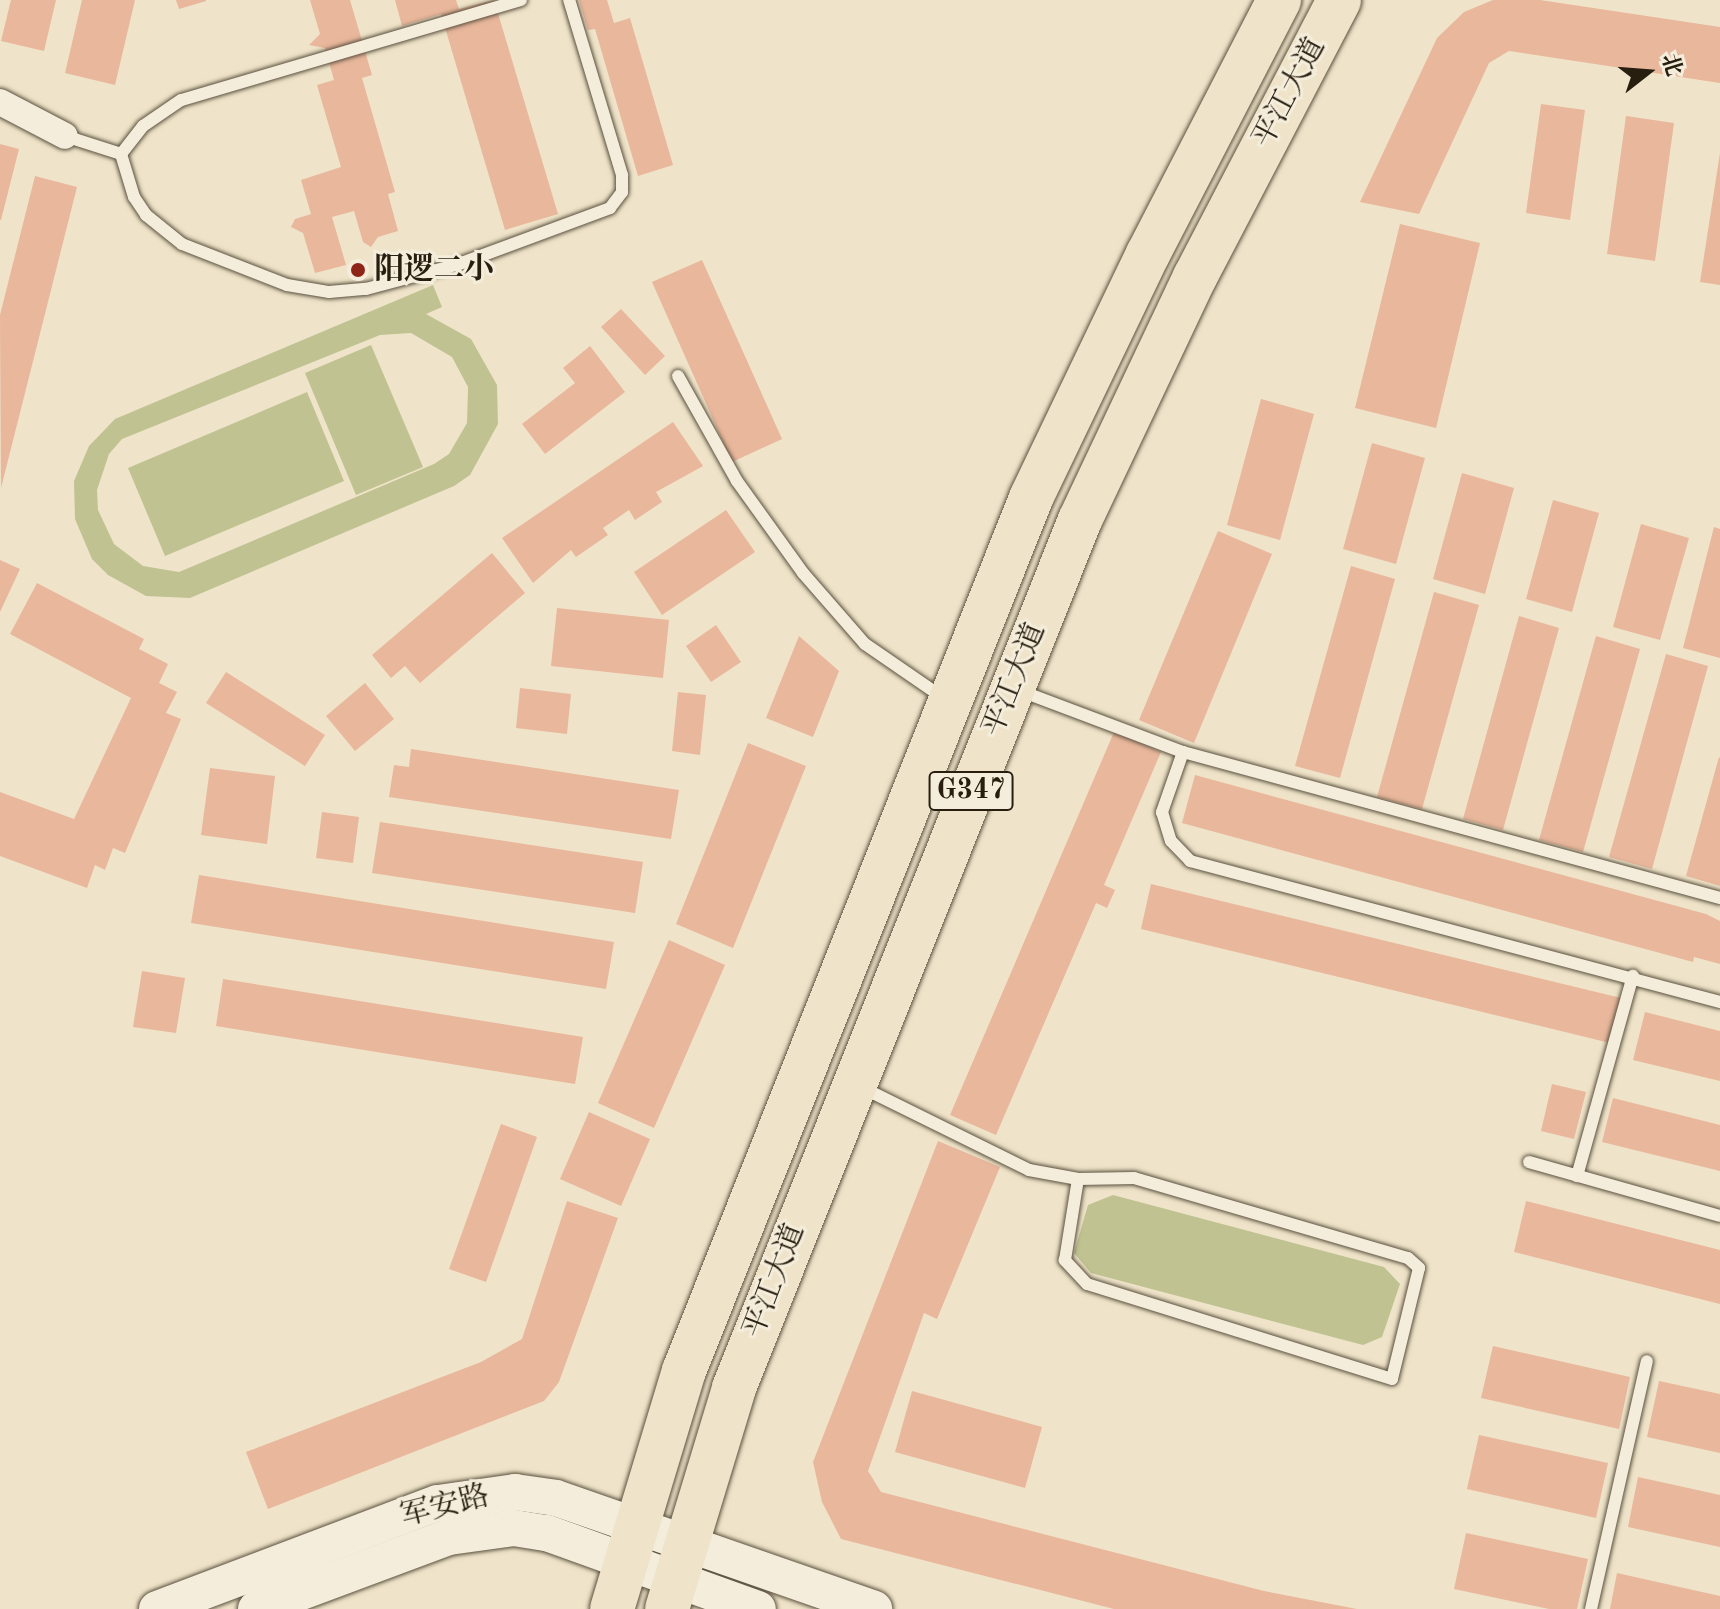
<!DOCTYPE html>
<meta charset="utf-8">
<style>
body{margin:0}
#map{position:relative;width:1720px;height:1609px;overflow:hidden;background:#efe4c9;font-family:"Old Standard TT","Noto Serif SC",serif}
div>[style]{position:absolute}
.green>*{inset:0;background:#c0c291}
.building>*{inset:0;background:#e9b79c}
.roads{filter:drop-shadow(0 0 2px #5a503e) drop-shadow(0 0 2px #5a503e)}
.lane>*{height:12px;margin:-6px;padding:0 6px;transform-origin:6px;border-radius:6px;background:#f5eddc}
.street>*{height:26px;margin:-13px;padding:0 13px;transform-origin:13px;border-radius:13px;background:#f5eddc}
.secondary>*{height:36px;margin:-18px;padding:0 18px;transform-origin:18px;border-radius:18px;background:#f5eddc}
.highway>*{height:44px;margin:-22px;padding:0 22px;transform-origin:22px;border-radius:22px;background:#efe4c9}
.dots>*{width:22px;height:22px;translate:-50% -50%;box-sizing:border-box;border:4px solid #f5eddc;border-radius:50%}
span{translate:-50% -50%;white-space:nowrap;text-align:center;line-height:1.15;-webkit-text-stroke:6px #f5eddc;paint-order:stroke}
.shield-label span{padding:2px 6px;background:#f5eddc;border:2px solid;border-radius:6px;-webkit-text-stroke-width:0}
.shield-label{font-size:28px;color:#281e10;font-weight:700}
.street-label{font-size:30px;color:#281e10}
.poi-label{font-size:30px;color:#281e10;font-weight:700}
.left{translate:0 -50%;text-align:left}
.north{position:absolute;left:1608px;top:32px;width:80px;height:80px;-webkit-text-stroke:6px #f5eddc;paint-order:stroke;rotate:73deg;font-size:22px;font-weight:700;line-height:32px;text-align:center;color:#281e10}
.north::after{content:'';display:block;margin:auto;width:28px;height:36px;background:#281e10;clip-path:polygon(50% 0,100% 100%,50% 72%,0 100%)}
</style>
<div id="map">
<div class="green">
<div style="clip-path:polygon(evenodd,433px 285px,442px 307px,426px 314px,471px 339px,497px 385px,498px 424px,470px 475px,454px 486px,190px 598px,146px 596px,108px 575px,92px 559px,75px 519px,74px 481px,89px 446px,115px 419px,433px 285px,411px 333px,452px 357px,468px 387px,467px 423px,449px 454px,434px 464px,179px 572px,143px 566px,114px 544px,98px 510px,97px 490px,109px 454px,122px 439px,380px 335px,411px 333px)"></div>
<div style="clip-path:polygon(371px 345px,423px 467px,356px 495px,305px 373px)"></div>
<div style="clip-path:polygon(307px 392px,344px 481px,165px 556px,128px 468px)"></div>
<div style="clip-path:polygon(1113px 1195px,1384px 1267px,1400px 1284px,1382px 1337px,1363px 1345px,1091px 1273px,1074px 1253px,1088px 1205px)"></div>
</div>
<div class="building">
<div style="clip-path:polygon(11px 0,56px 0,44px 51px,1px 41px)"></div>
<div style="clip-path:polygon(82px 0,135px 0,115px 85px,65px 73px)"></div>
<div style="clip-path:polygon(176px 0,206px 0,206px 1px,179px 9px)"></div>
<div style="clip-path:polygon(310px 0,350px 0,372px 75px,362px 78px,395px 192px,388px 194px,398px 231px,378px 237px,371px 247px,363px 242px,354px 211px,332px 217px,346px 265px,315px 273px,303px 233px,291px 227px,295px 219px,311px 214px,301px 180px,341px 167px,317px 85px,334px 80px,325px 48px,309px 45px,320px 34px)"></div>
<div style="clip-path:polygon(395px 0,456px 0,459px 9px,494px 0,558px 214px,505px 230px,441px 14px,402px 26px)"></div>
<div style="clip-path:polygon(579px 0,607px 0,614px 23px,630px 18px,673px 165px,638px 176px,595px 29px,588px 30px)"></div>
<div style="clip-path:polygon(1493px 0,1540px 0,1720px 27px,1720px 83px,1509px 51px,1489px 63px,1419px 214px,1360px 202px,1437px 38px,1464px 12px)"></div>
<div style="clip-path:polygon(1541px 104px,1585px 110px,1570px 220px,1526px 213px)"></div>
<div style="clip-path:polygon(1626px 116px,1674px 123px,1655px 261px,1607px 254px)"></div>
<div style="clip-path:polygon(0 144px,19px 149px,1px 220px,0 220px)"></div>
<div style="clip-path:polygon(1720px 153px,1720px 285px,1700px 282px)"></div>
<div style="clip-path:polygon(35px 176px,77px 187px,1px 488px,0 315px)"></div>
<div style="clip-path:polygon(1400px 224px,1480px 243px,1436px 428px,1355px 408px)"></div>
<div style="clip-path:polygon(702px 260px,782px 439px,732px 462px,652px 282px)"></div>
<div style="clip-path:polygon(621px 309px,665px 356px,645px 375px,601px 327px)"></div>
<div style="clip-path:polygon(590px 346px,625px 392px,545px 454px,522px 424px,575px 383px,563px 368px)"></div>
<div style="clip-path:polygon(1261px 399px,1314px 414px,1280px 540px,1227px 525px)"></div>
<div style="clip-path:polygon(673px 422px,703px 466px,656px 492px,662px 502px,635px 520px,629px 510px,603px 528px,608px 535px,576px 557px,571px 550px,533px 583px,502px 538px)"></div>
<div style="clip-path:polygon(1372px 443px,1425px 458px,1396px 564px,1343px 549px)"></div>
<div style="clip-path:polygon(1462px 473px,1514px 488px,1485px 594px,1433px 579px)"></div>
<div style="clip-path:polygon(1553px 500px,1599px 513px,1572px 612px,1526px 599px)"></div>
<div style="clip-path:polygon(726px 510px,755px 552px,662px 615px,634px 572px)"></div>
<div style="clip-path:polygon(1641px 524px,1689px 538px,1660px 640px,1613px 627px)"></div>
<div style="clip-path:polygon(1714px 527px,1720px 529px,1720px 658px,1683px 648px)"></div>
<div style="clip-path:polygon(1218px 531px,1272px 554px,1194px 743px,1139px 720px)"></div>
<div style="clip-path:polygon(492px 553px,525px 593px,420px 683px,405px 666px,391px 678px,372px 655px)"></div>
<div style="clip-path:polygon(0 560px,20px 569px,0 612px)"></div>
<div style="clip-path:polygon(1351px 566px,1395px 579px,1340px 778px,1295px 766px)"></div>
<div style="clip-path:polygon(37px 583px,144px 639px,139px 649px,168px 664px,159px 683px,177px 692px,166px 713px,181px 719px,125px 853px,113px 848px,105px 870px,95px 865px,87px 888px,0 856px,0 792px,74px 819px,131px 698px,10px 634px)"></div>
<div style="clip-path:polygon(1434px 592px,1479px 605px,1422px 809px,1377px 797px)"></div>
<div style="clip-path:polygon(557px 608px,669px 620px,663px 678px,551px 666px)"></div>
<div style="clip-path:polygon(1519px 616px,1559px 628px,1503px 830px,1463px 819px)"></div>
<div style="clip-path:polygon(716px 625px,741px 662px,711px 682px,686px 646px)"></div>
<div style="clip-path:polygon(799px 636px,839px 671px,813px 737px,766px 718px)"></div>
<div style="clip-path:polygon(1596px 636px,1640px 649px,1583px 852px,1539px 840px)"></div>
<div style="clip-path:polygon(1666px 654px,1708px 666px,1652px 869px,1609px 857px)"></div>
<div style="clip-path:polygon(226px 672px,325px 735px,305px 766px,206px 703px)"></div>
<div style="clip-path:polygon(365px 683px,394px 719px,355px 751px,326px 716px)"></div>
<div style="clip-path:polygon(520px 688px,571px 694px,567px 734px,516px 728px)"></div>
<div style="clip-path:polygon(678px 692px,706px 695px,700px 755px,672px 751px)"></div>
<div style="clip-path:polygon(1114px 732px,1161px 752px,1104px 885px,1115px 890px,1107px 908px,1096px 903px,996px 1135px,950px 1115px)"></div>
<div style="clip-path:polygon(748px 743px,806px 766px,733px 948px,676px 924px)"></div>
<div style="clip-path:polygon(411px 749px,679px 790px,671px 839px,389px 797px,394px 765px,409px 767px)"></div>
<div style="clip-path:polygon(1719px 757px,1720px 758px,1720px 886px,1686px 876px)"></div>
<div style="clip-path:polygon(210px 768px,275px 776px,267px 844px,201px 835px)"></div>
<div style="clip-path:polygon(1195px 775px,1706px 914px,1720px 921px,1720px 964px,1694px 957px,1693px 962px,1182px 823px)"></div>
<div style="clip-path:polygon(322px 812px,359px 817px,353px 863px,316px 858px)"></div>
<div style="clip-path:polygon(380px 822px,643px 862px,635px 913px,372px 873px)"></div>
<div style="clip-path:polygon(199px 875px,614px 942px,606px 989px,191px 923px)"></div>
<div style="clip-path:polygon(1151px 884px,1621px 998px,1610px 1043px,1141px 929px)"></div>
<div style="clip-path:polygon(669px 940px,725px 965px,654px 1128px,598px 1103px)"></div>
<div style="clip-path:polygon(142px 971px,185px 978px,176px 1033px,133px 1027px)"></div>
<div style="clip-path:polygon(223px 979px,583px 1037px,575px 1084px,216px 1026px)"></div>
<div style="clip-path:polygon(1645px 1012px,1720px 1031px,1720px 1081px,1633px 1060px)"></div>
<div style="clip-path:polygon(1552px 1084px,1586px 1092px,1574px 1139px,1541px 1131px)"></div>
<div style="clip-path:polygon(1613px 1098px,1720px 1125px,1720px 1171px,1602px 1142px)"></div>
<div style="clip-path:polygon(589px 1112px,650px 1139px,621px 1206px,560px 1179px)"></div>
<div style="clip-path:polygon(501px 1124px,537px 1137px,486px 1282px,449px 1269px)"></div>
<div style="clip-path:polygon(938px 1141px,1000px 1167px,937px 1319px,924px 1313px,868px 1471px,881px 1492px,1264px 1591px,1357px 1609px,1114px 1609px,841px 1539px,822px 1502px,813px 1462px)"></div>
<div style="clip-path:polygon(567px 1201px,618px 1218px,559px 1382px,544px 1401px,268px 1509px,246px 1452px,481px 1362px,522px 1339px)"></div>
<div style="clip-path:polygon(1526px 1201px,1720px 1250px,1720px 1304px,1514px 1252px)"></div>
<div style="clip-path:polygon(1493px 1346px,1630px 1377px,1619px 1429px,1481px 1398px)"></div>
<div style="clip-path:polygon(1659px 1381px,1720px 1394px,1720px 1453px,1647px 1437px)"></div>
<div style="clip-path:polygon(912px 1391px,1042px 1427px,1025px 1488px,895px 1452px)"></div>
<div style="clip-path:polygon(1479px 1435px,1608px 1463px,1596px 1518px,1467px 1489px)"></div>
<div style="clip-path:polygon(1638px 1477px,1720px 1495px,1720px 1547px,1628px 1527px)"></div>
<div style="clip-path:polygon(1466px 1533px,1588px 1559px,1577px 1609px,1549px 1609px,1454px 1589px)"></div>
<div style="clip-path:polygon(1617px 1573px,1720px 1596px,1720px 1609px,1610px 1609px)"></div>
</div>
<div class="roads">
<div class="lane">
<div style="left:521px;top:0;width:354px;rotate:163.6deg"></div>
<div style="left:181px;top:100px;width:46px;rotate:145.6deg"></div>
<div style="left:143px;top:126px;width:36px;rotate:128deg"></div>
<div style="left:121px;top:154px;width:45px;rotate:73.2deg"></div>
<div style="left:134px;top:197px;width:22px;rotate:56deg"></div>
<div style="left:146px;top:215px;width:46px;rotate:38.9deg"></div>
<div style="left:182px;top:244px;width:113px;rotate:21.3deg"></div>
<div style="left:287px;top:285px;width:43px;rotate:9.5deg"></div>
<div style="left:329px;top:292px;width:37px;rotate:-5deg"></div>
<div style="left:366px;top:289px;width:96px;rotate:-15deg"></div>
<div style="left:459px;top:264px;width:161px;rotate:-20.3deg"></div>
<div style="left:610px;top:208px;width:20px;rotate:-53deg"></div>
<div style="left:622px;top:192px;width:17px;rotate:-90deg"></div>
<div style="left:622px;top:175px;width:183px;rotate:-106.8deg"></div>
<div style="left:65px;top:136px;width:59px;rotate:17.8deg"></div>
<div style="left:678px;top:376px;width:120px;rotate:60.7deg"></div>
<div style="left:737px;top:481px;width:113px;rotate:54.3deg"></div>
<div style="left:803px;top:573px;width:94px;rotate:48.9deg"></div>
<div style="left:865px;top:644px;width:97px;rotate:34.5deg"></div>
<div style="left:1018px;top:690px;width:176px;rotate:20.6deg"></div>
<div style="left:1183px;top:752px;width:556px;rotate:15.21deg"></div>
<div style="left:1183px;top:752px;width:64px;rotate:109.3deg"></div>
<div style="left:1162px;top:812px;width:30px;rotate:73deg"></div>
<div style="left:1171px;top:841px;width:28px;rotate:46deg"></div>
<div style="left:1190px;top:861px;width:548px;rotate:14.9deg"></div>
<div style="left:863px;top:1088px;width:185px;rotate:26.3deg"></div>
<div style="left:1029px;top:1170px;width:50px;rotate:10.4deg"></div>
<div style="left:1078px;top:1179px;width:56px;rotate:-1deg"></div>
<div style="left:1134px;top:1178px;width:285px;rotate:16.3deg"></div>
<div style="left:1408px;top:1258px;width:15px;rotate:42deg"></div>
<div style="left:1419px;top:1268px;width:114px;rotate:103.7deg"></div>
<div style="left:1392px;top:1379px;width:319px;rotate:-162.7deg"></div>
<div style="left:1087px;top:1284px;width:33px;rotate:-133deg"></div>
<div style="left:1065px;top:1260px;width:82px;rotate:-80.9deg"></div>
<div style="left:1529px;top:1162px;width:198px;rotate:15.8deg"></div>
<div style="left:1577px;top:1176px;width:208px;rotate:-74.4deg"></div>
<div style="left:1591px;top:1609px;width:254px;rotate:-77.3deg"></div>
</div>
<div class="street">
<div style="left:0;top:102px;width:73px;rotate:27.6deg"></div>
</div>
<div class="secondary">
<div style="left:157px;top:1609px;width:300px;rotate:-20.7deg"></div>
<div style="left:438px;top:1503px;width:78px;rotate:-8.1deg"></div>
<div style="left:515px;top:1492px;width:41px;rotate:8.3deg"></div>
<div style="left:556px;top:1498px;width:337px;rotate:19.2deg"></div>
<div style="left:256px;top:1609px;width:206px;rotate:-20.5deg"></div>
<div style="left:449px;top:1537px;width:66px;rotate:-7.9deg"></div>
<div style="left:514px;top:1528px;width:33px;rotate:9deg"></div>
<div style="left:547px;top:1533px;width:224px;rotate:19.8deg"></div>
</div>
<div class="highway">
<div style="left:612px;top:1609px;width:249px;rotate:-73.2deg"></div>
<div style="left:684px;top:1371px;width:939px;rotate:-68.32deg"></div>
<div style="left:1031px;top:498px;width:271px;rotate:-64.4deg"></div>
<div style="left:1148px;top:254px;width:286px;rotate:-62.7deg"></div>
<div style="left:667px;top:1609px;width:231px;rotate:-73.1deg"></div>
<div style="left:734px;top:1388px;width:934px;rotate:-68.27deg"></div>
<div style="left:1080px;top:520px;width:269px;rotate:-64.7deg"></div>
<div style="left:1195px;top:277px;width:312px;rotate:-62.5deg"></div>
</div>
</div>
<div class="dots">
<div style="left:358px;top:270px;background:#8f2418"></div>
</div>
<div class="shield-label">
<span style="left:971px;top:791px">G347</span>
</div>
<div class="street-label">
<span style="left:1290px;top:93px;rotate:-62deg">平江大道</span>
<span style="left:1015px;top:680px;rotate:-68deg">平江大道</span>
<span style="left:775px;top:1281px;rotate:-69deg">平江大道</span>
<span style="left:445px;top:1507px;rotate:-14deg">军安路</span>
</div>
<div class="poi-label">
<span class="left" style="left:374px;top:270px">阳逻二小</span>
</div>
<div class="north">北</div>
</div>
